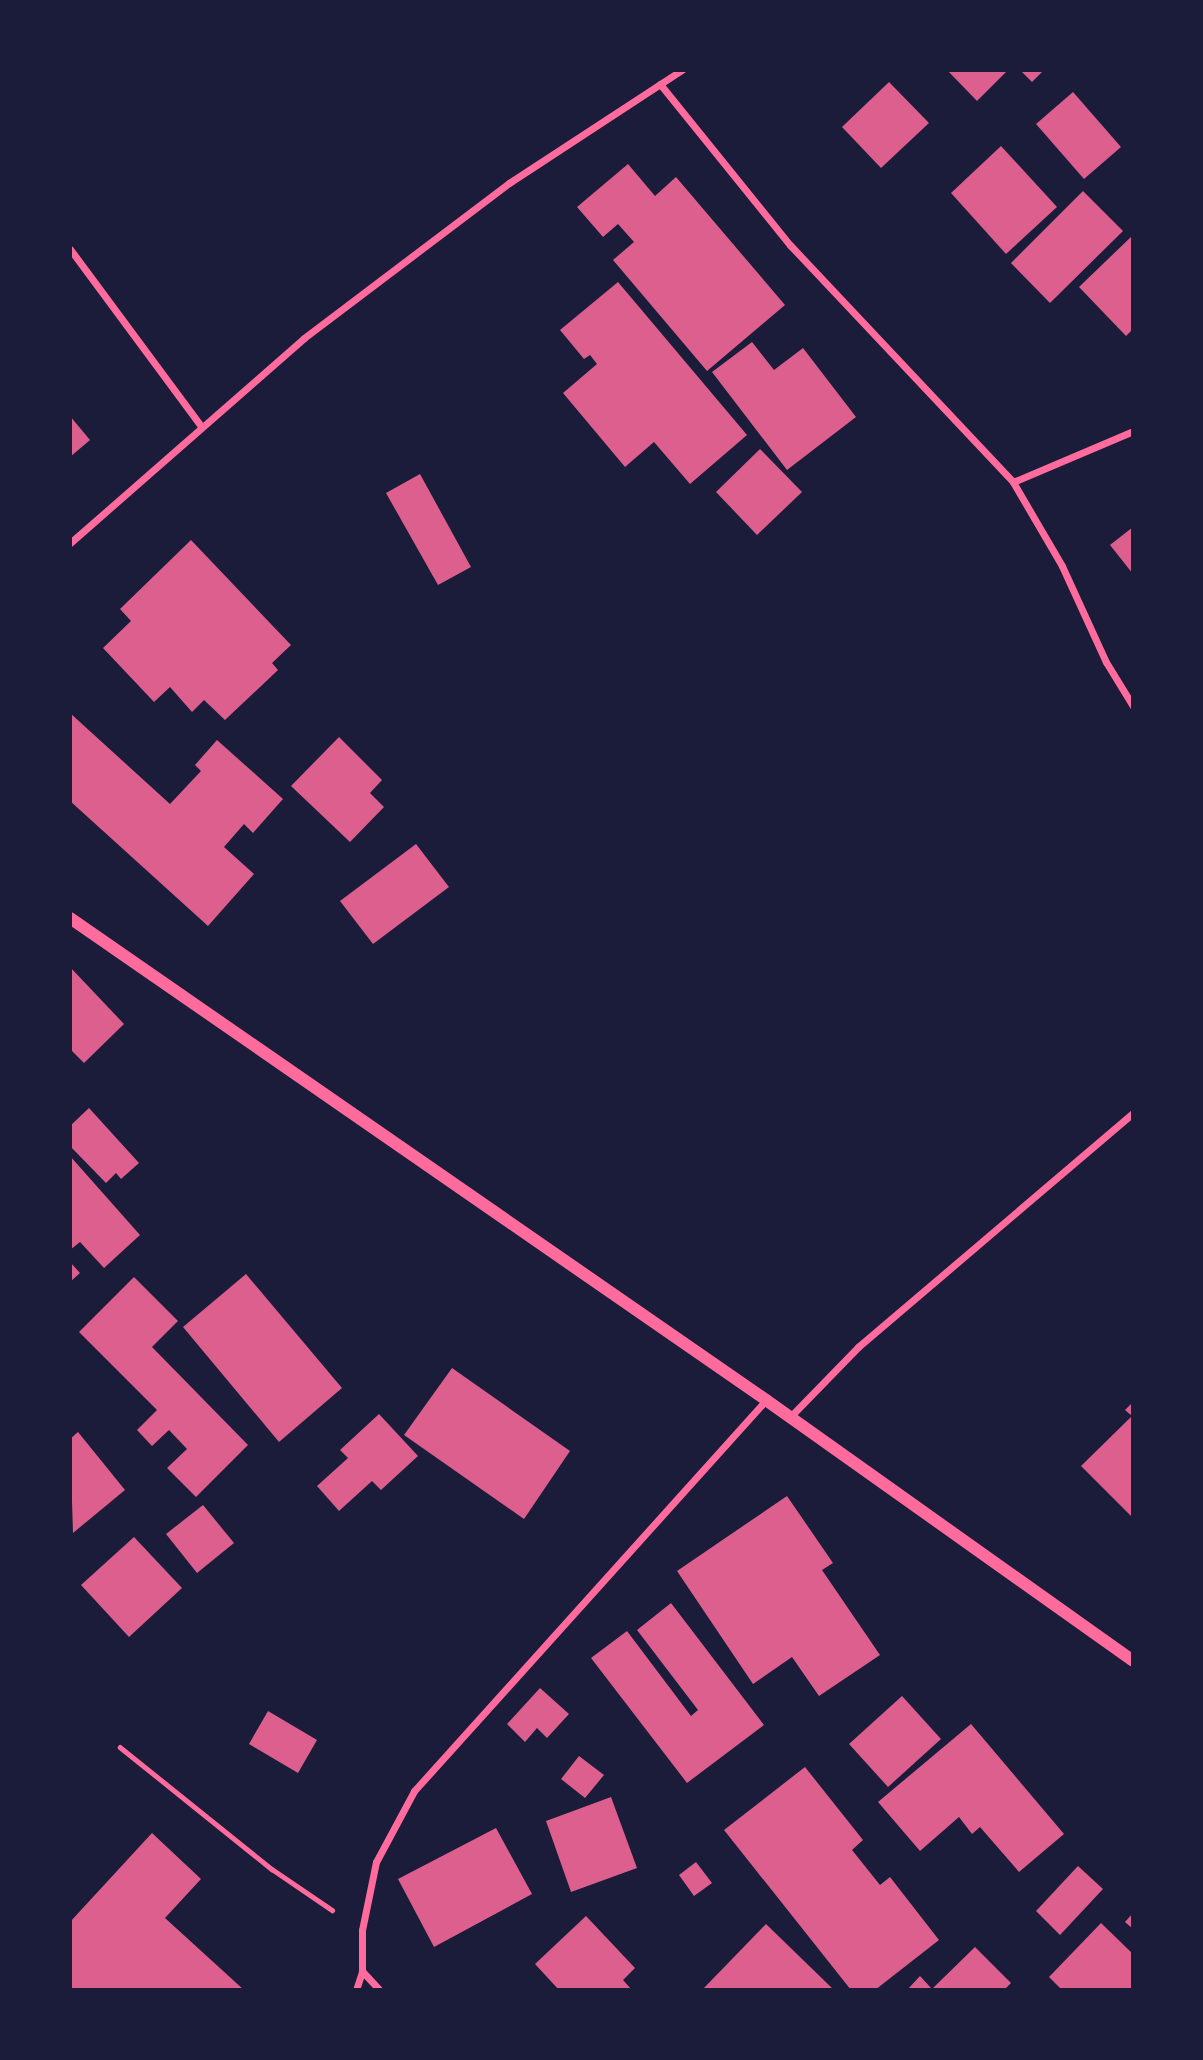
<!DOCTYPE html>
<style>
body{margin:0}
#map{position:relative;width:1203px;height:2060px;overflow:hidden;background:#1b1b3a;font-family:"Nunito Sans",sans-serif}
div>[style]{position:absolute}
.building>*{inset:0;background:#dd5f8e}
.path>*{height:4.5px;margin:-2.25px;padding:0 2.25px;transform-origin:2.25px;border-radius:2.25px;background:#ff6b9d}
.minor>*{height:7px;margin:-3.5px;padding:0 3.5px;transform-origin:3.5px;border-radius:3.5px;background:#ff6b9d}
.tertiary>*{height:12px;margin:-6px;padding:0 6px;transform-origin:6px;border-radius:6px;background:#ff6b9d}
span{translate:-50% -50%;white-space:nowrap;text-align:center;line-height:1.15;-webkit-text-stroke:5px #1b1b3a;paint-order:stroke}
.frame{position:absolute;inset:0;border:72px solid #1b1b3a;pointer-events:none}
</style>
<div id="map">
<div class="building">
<div style="clip-path:polygon(947px 70px,1008px 70px,977px 101px)"></div>
<div style="clip-path:polygon(1020px 70px,1044px 70px,1032px 82px)"></div>
<div style="clip-path:polygon(889px 82px,929px 123px,881px 168px,842px 127px)"></div>
<div style="clip-path:polygon(1073px 92px,1121px 147px,1084px 179px,1036px 124px)"></div>
<div style="clip-path:polygon(1001px 146px,1057px 207px,1006px 254px,951px 193px)"></div>
<div style="clip-path:polygon(628px 164px,655px 196px,676px 177px,785px 305px,707px 371px,613px 260px,634px 242px,618px 224px,603px 237px,577px 207px)"></div>
<div style="clip-path:polygon(1083px 191px,1123px 231px,1050px 303px,1011px 263px)"></div>
<div style="clip-path:polygon(1133px 235px,1133px 329px,1126px 336px,1079px 287px)"></div>
<div style="clip-path:polygon(618px 282px,747px 435px,690px 484px,654px 442px,625px 467px,563px 393px,597px 364px,590px 355px,584px 359px,560px 330px)"></div>
<div style="clip-path:polygon(752px 342px,774px 370px,803px 348px,856px 417px,787px 470px,712px 372px)"></div>
<div style="clip-path:polygon(70px 416px,90px 440px,70px 457px)"></div>
<div style="clip-path:polygon(760px 449px,802px 492px,757px 535px,716px 492px)"></div>
<div style="clip-path:polygon(420px 474px,471px 567px,438px 585px,386px 493px)"></div>
<div style="clip-path:polygon(1133px 527px,1133px 574px,1110px 545px)"></div>
<div style="clip-path:polygon(191px 540px,291px 645px,272px 663px,278px 670px,225px 720px,204px 700px,192px 712px,170px 687px,154px 702px,103px 648px,131px 621px,120px 609px)"></div>
<div style="clip-path:polygon(70px 713px,170px 804px,201px 771px,195px 765px,217px 740px,283px 799px,253px 833px,244px 824px,224px 847px,254px 874px,208px 926px,70px 801px)"></div>
<div style="clip-path:polygon(339px 737px,382px 780px,370px 793px,384px 807px,350px 842px,291px 786px)"></div>
<div style="clip-path:polygon(416px 844px,449px 887px,373px 944px,340px 901px)"></div>
<div style="clip-path:polygon(70px 967px,124px 1024px,84px 1063px,70px 1049px)"></div>
<div style="clip-path:polygon(89px 1108px,139px 1163px,121px 1179px,116px 1173px,106px 1183px,70px 1146px,70px 1126px)"></div>
<div style="clip-path:polygon(70px 1156px,140px 1235px,104px 1268px,80px 1242px,70px 1250px)"></div>
<div style="clip-path:polygon(70px 1262px,80px 1273px,70px 1282px)"></div>
<div style="clip-path:polygon(246px 1274px,342px 1388px,279px 1442px,183px 1327px)"></div>
<div style="clip-path:polygon(134px 1277px,178px 1321px,152px 1347px,248px 1445px,196px 1497px,167px 1468px,187px 1449px,169px 1430px,152px 1446px,137px 1430px,157px 1410px,79px 1332px)"></div>
<div style="clip-path:polygon(452px 1368px,570px 1451px,524px 1519px,404px 1435px)"></div>
<div style="clip-path:polygon(1133px 1402px,1133px 1514px,1131px 1516px,1081px 1466px,1132px 1416px,1125px 1410px)"></div>
<div style="clip-path:polygon(379px 1414px,418px 1456px,381px 1490px,372px 1481px,339px 1511px,317px 1486px,348px 1458px,340px 1450px)"></div>
<div style="clip-path:polygon(78px 1432px,125px 1490px,73px 1533px,70px 1439px)"></div>
<div style="clip-path:polygon(787px 1496px,833px 1563px,822px 1570px,880px 1655px,819px 1696px,792px 1657px,753px 1684px,677px 1571px)"></div>
<div style="clip-path:polygon(203px 1505px,234px 1543px,197px 1573px,166px 1534px)"></div>
<div style="clip-path:polygon(134px 1537px,182px 1588px,129px 1637px,81px 1585px)"></div>
<div style="clip-path:polygon(671px 1603px,764px 1725px,687px 1783px,591px 1658px,627px 1631px,691px 1716px,698px 1710px,637px 1630px)"></div>
<div style="clip-path:polygon(540px 1688px,569px 1714px,547px 1738px,537px 1728px,525px 1742px,507px 1724px)"></div>
<div style="clip-path:polygon(902px 1696px,941px 1739px,888px 1787px,849px 1744px)"></div>
<div style="clip-path:polygon(268px 1711px,317px 1740px,298px 1773px,249px 1744px)"></div>
<div style="clip-path:polygon(971px 1724px,1064px 1834px,1019px 1872px,980px 1827px,972px 1834px,959px 1817px,920px 1851px,878px 1802px)"></div>
<div style="clip-path:polygon(579px 1756px,604px 1775px,585px 1798px,561px 1779px)"></div>
<div style="clip-path:polygon(805px 1767px,863px 1840px,852px 1850px,880px 1885px,890px 1877px,939px 1940px,875px 1990px,851px 1990px,724px 1830px)"></div>
<div style="clip-path:polygon(611px 1797px,637px 1868px,571px 1892px,546px 1821px)"></div>
<div style="clip-path:polygon(496px 1828px,532px 1894px,434px 1947px,398px 1879px)"></div>
<div style="clip-path:polygon(152px 1833px,201px 1879px,165px 1918px,244px 1990px,70px 1990px,70px 1922px)"></div>
<div style="clip-path:polygon(696px 1862px,712px 1883px,694px 1896px,679px 1875px)"></div>
<div style="clip-path:polygon(1078px 1866px,1103px 1889px,1060px 1935px,1036px 1911px)"></div>
<div style="clip-path:polygon(1133px 1913px,1133px 1929px,1125px 1922px)"></div>
<div style="clip-path:polygon(586px 1916px,635px 1968px,623px 1980px,632px 1990px,559px 1990px,535px 1964px)"></div>
<div style="clip-path:polygon(1101px 1923px,1133px 1954px,1133px 1990px,1062px 1990px,1049px 1977px)"></div>
<div style="clip-path:polygon(766px 1924px,834px 1990px,702px 1990px)"></div>
<div style="clip-path:polygon(975px 1947px,1011px 1983px,1004px 1990px,907px 1990px,920px 1976px,932px 1989px)"></div>
</div>
<div class="path">
<div style="left:120px;top:1747px;width:195px;rotate:38.8deg"></div>
<div style="left:272px;top:1869px;width:73px;rotate:34.3deg"></div>
</div>
<div class="minor">
<div style="left:660px;top:84px;width:207px;rotate:51.1deg"></div>
<div style="left:790px;top:245px;width:325px;rotate:46.7deg"></div>
<div style="left:1013px;top:482px;width:97px;rotate:59.7deg"></div>
<div style="left:1062px;top:566px;width:106px;rotate:65.4deg"></div>
<div style="left:1106px;top:662px;width:52px;rotate:58.5deg"></div>
<div style="left:70px;top:249px;width:220px;rotate:53.5deg"></div>
<div style="left:1013px;top:482px;width:130px;rotate:-23deg"></div>
<div style="left:70px;top:543px;width:311px;rotate:-41.2deg"></div>
<div style="left:304px;top:338px;width:257px;rotate:-37.1deg"></div>
<div style="left:509px;top:183px;width:207px;rotate:-33.2deg"></div>
<div style="left:790px;top:1417px;width:98px;rotate:-45.8deg"></div>
<div style="left:858px;top:1347px;width:361px;rotate:-40.4deg"></div>
<div style="left:362px;top:1971px;width:26px;rotate:47deg"></div>
<div style="left:356px;top:1990px;width:20px;rotate:-72deg"></div>
<div style="left:362px;top:1971px;width:41px;rotate:-90deg"></div>
<div style="left:362px;top:1930px;width:69px;rotate:-78.4deg"></div>
<div style="left:376px;top:1862px;width:81px;rotate:-61.8deg"></div>
<div style="left:414px;top:1791px;width:526px;rotate:-48deg"></div>
</div>
<div class="tertiary">
<div style="left:70px;top:918px;width:847px;rotate:34.7deg"></div>
<div style="left:766px;top:1400px;width:450px;rotate:35.4deg"></div>
</div>
<div class="frame"></div>
</div>
